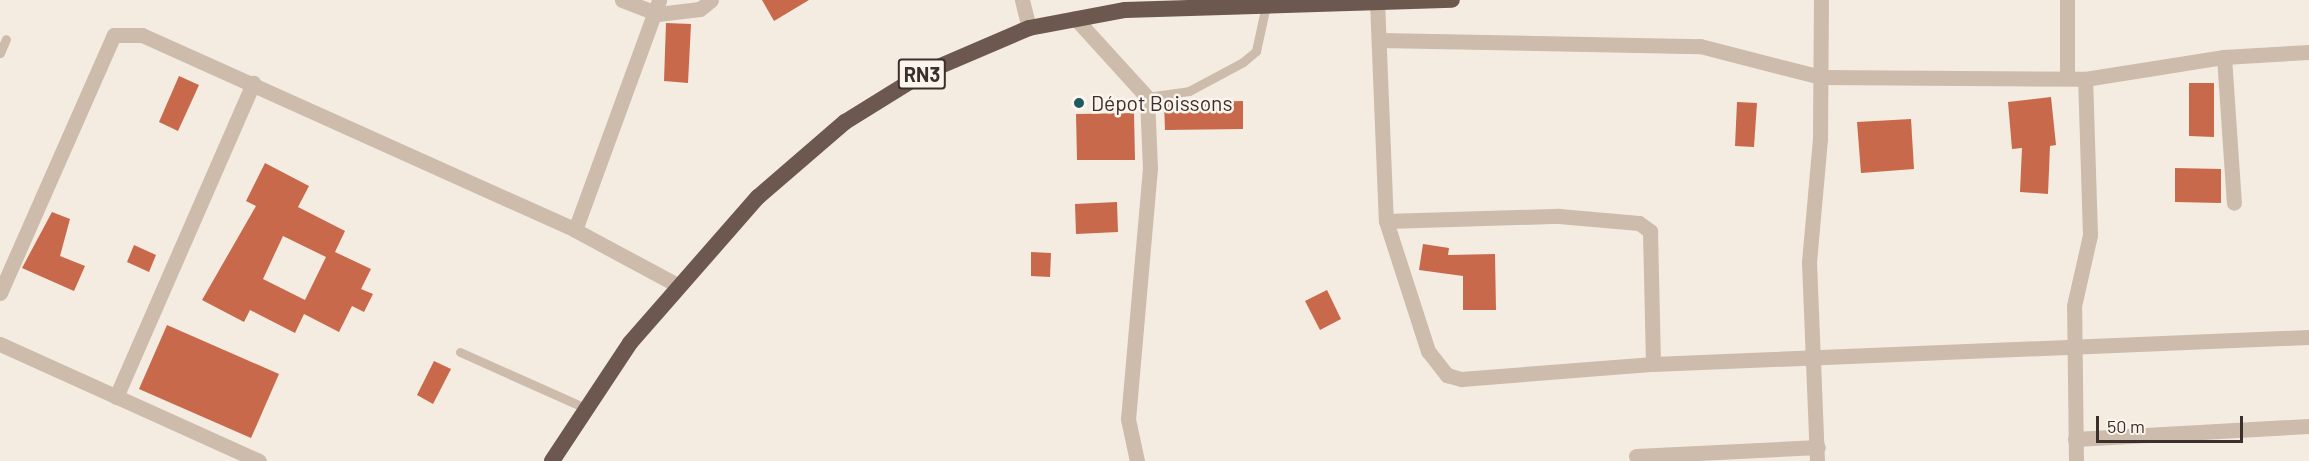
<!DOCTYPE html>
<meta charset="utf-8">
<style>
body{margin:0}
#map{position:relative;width:2309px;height:461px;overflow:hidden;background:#f4ebe1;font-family:Barlow,sans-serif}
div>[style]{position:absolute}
.building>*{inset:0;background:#c8694b}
.service>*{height:9px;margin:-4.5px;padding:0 4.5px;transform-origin:4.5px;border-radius:4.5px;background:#cdbbac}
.minor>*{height:15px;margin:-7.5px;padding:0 7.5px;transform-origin:7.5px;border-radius:7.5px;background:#cdbbac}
.trunk>*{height:16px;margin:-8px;padding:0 8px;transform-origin:8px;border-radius:8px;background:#6c584f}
.dots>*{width:16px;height:16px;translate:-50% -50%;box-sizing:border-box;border:3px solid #fbf5ee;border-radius:50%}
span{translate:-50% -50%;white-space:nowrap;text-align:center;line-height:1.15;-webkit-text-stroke:5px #fbf5ee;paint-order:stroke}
.shield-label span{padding:2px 4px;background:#fbf5ee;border:2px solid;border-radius:4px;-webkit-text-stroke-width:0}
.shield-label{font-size:20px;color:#3b302b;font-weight:700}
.poi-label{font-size:21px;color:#3b302b}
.left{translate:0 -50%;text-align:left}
.scale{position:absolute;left:2096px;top:416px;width:147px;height:27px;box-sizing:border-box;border:3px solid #3b302b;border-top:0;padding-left:8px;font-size:18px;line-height:21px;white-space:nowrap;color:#3b302b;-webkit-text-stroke:4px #fbf5ee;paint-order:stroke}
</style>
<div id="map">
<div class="building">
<div style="clip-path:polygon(762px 0,809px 0,774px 21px)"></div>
<div style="clip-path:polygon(666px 23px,691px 24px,688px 83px,664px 81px)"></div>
<div style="clip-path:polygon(179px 76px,199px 85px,178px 131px,159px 122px)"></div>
<div style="clip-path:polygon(2189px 83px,2214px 83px,2214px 137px,2189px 136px)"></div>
<div style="clip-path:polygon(2051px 97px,2056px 145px,2050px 146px,2048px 194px,2020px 192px,2022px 148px,2012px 149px,2008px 102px)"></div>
<div style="clip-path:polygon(1243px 101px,1243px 129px,1165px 130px,1164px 103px)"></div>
<div style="clip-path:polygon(1737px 102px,1757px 103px,1754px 147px,1735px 146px)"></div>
<div style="clip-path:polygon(1134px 113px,1135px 160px,1077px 160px,1076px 114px)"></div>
<div style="clip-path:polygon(1911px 119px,1914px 169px,1861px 173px,1857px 122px)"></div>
<div style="clip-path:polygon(evenodd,265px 163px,309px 186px,298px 207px,345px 231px,335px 252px,371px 269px,361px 289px,373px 294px,364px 312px,352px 306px,339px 332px,304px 314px,295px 333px,250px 310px,244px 322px,202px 300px,256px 206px,246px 201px,265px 163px,283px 236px,326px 257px,305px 300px,263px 279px,283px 236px)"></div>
<div style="clip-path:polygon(2175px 168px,2221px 169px,2221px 203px,2175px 202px)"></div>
<div style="clip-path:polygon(1117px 202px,1118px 232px,1076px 234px,1075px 204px)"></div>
<div style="clip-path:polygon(52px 212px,70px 219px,60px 256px,85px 266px,74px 291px,22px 268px)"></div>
<div style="clip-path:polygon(1423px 244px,1449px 248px,1448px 255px,1495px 254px,1496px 310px,1463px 310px,1463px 276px,1419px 270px)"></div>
<div style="clip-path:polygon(134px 245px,156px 255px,149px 272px,127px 262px)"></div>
<div style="clip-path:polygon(1031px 252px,1051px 253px,1050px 277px,1031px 276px)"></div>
<div style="clip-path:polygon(1327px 290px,1341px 319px,1320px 330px,1305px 301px)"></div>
<div style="clip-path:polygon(167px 325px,279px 374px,251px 438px,139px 389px)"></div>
<div style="clip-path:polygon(434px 361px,451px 369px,433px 404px,417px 395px)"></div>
</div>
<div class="service">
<div style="left:0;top:53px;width:15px;rotate:-67deg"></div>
<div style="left:1147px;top:97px;width:42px;rotate:-8.1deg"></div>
<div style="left:1189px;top:91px;width:61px;rotate:-28.2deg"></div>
<div style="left:1243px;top:62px;width:17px;rotate:-40deg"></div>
<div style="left:1256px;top:51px;width:47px;rotate:-77.7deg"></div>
<div style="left:460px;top:352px;width:137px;rotate:24.1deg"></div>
</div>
<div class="minor">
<div style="left:622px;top:0;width:39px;rotate:21deg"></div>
<div style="left:658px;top:14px;width:42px;rotate:-6.8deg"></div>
<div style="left:700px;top:9px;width:14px;rotate:-39deg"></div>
<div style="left:1022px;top:0;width:29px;rotate:76deg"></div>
<div style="left:2067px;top:0;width:78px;rotate:90deg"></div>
<div style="left:1377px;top:1px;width:220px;rotate:87.7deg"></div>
<div style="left:1386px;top:221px;width:137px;rotate:72.1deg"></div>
<div style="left:1428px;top:351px;width:31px;rotate:52deg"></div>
<div style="left:1447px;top:375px;width:15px;rotate:16deg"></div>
<div style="left:1461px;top:379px;width:193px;rotate:-4.5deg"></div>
<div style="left:1653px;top:364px;width:657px;rotate:-2.36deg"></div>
<div style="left:1075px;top:18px;width:107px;rotate:47.7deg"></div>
<div style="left:1147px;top:97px;width:71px;rotate:87.6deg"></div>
<div style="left:1150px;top:168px;width:252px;rotate:95deg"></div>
<div style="left:1128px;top:419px;width:43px;rotate:77.9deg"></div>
<div style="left:1379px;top:40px;width:321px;rotate:1.1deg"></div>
<div style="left:1700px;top:46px;width:125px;rotate:14.4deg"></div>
<div style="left:1821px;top:77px;width:264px;rotate:0.4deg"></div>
<div style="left:2085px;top:79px;width:141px;rotate:-9deg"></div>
<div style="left:2224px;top:57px;width:85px;rotate:-3.4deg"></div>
<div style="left:2224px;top:57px;width:146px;rotate:86.1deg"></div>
<div style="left:1386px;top:221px;width:173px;rotate:-1.7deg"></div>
<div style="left:1559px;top:216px;width:80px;rotate:5deg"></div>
<div style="left:1639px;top:223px;width:14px;rotate:36deg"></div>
<div style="left:1650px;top:231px;width:133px;rotate:88.7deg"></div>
<div style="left:575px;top:230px;width:245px;rotate:-69.9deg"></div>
<div style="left:0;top:293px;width:282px;rotate:-66.2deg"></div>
<div style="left:114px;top:35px;width:28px"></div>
<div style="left:142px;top:35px;width:475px;rotate:24.2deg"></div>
<div style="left:575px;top:230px;width:118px;rotate:28.3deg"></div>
<div style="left:0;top:344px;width:284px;rotate:24.3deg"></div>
<div style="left:116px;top:397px;width:343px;rotate:-66.4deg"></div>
<div style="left:2075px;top:439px;width:234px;rotate:-3.2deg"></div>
<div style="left:1636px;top:456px;width:182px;rotate:-2.8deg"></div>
<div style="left:1817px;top:461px;width:199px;rotate:-92.3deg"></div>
<div style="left:1809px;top:262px;width:124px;rotate:-84.9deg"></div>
<div style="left:1820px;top:138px;width:138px;rotate:-89.6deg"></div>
<div style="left:2076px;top:461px;width:155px;rotate:-90.7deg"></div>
<div style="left:2074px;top:306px;width:73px;rotate:-77.3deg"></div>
<div style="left:2090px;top:235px;width:156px;rotate:-91.8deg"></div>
</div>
<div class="trunk">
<div style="left:552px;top:461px;width:141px;rotate:-56.5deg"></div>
<div style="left:630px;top:343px;width:194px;rotate:-48.8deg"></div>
<div style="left:758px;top:197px;width:115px;rotate:-40.8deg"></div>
<div style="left:845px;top:122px;width:93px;rotate:-31.8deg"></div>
<div style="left:924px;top:73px;width:114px;rotate:-23.2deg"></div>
<div style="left:1029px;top:28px;width:98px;rotate:-10.6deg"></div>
<div style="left:1125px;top:10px;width:327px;rotate:-1.8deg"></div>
</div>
<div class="dots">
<div style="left:1079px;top:103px;background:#1f5a5e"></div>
</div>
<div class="shield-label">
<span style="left:922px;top:74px">RN3</span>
</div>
<div class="poi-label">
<span class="left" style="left:1091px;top:103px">Dépot Boissons</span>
</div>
<div class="scale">50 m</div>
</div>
